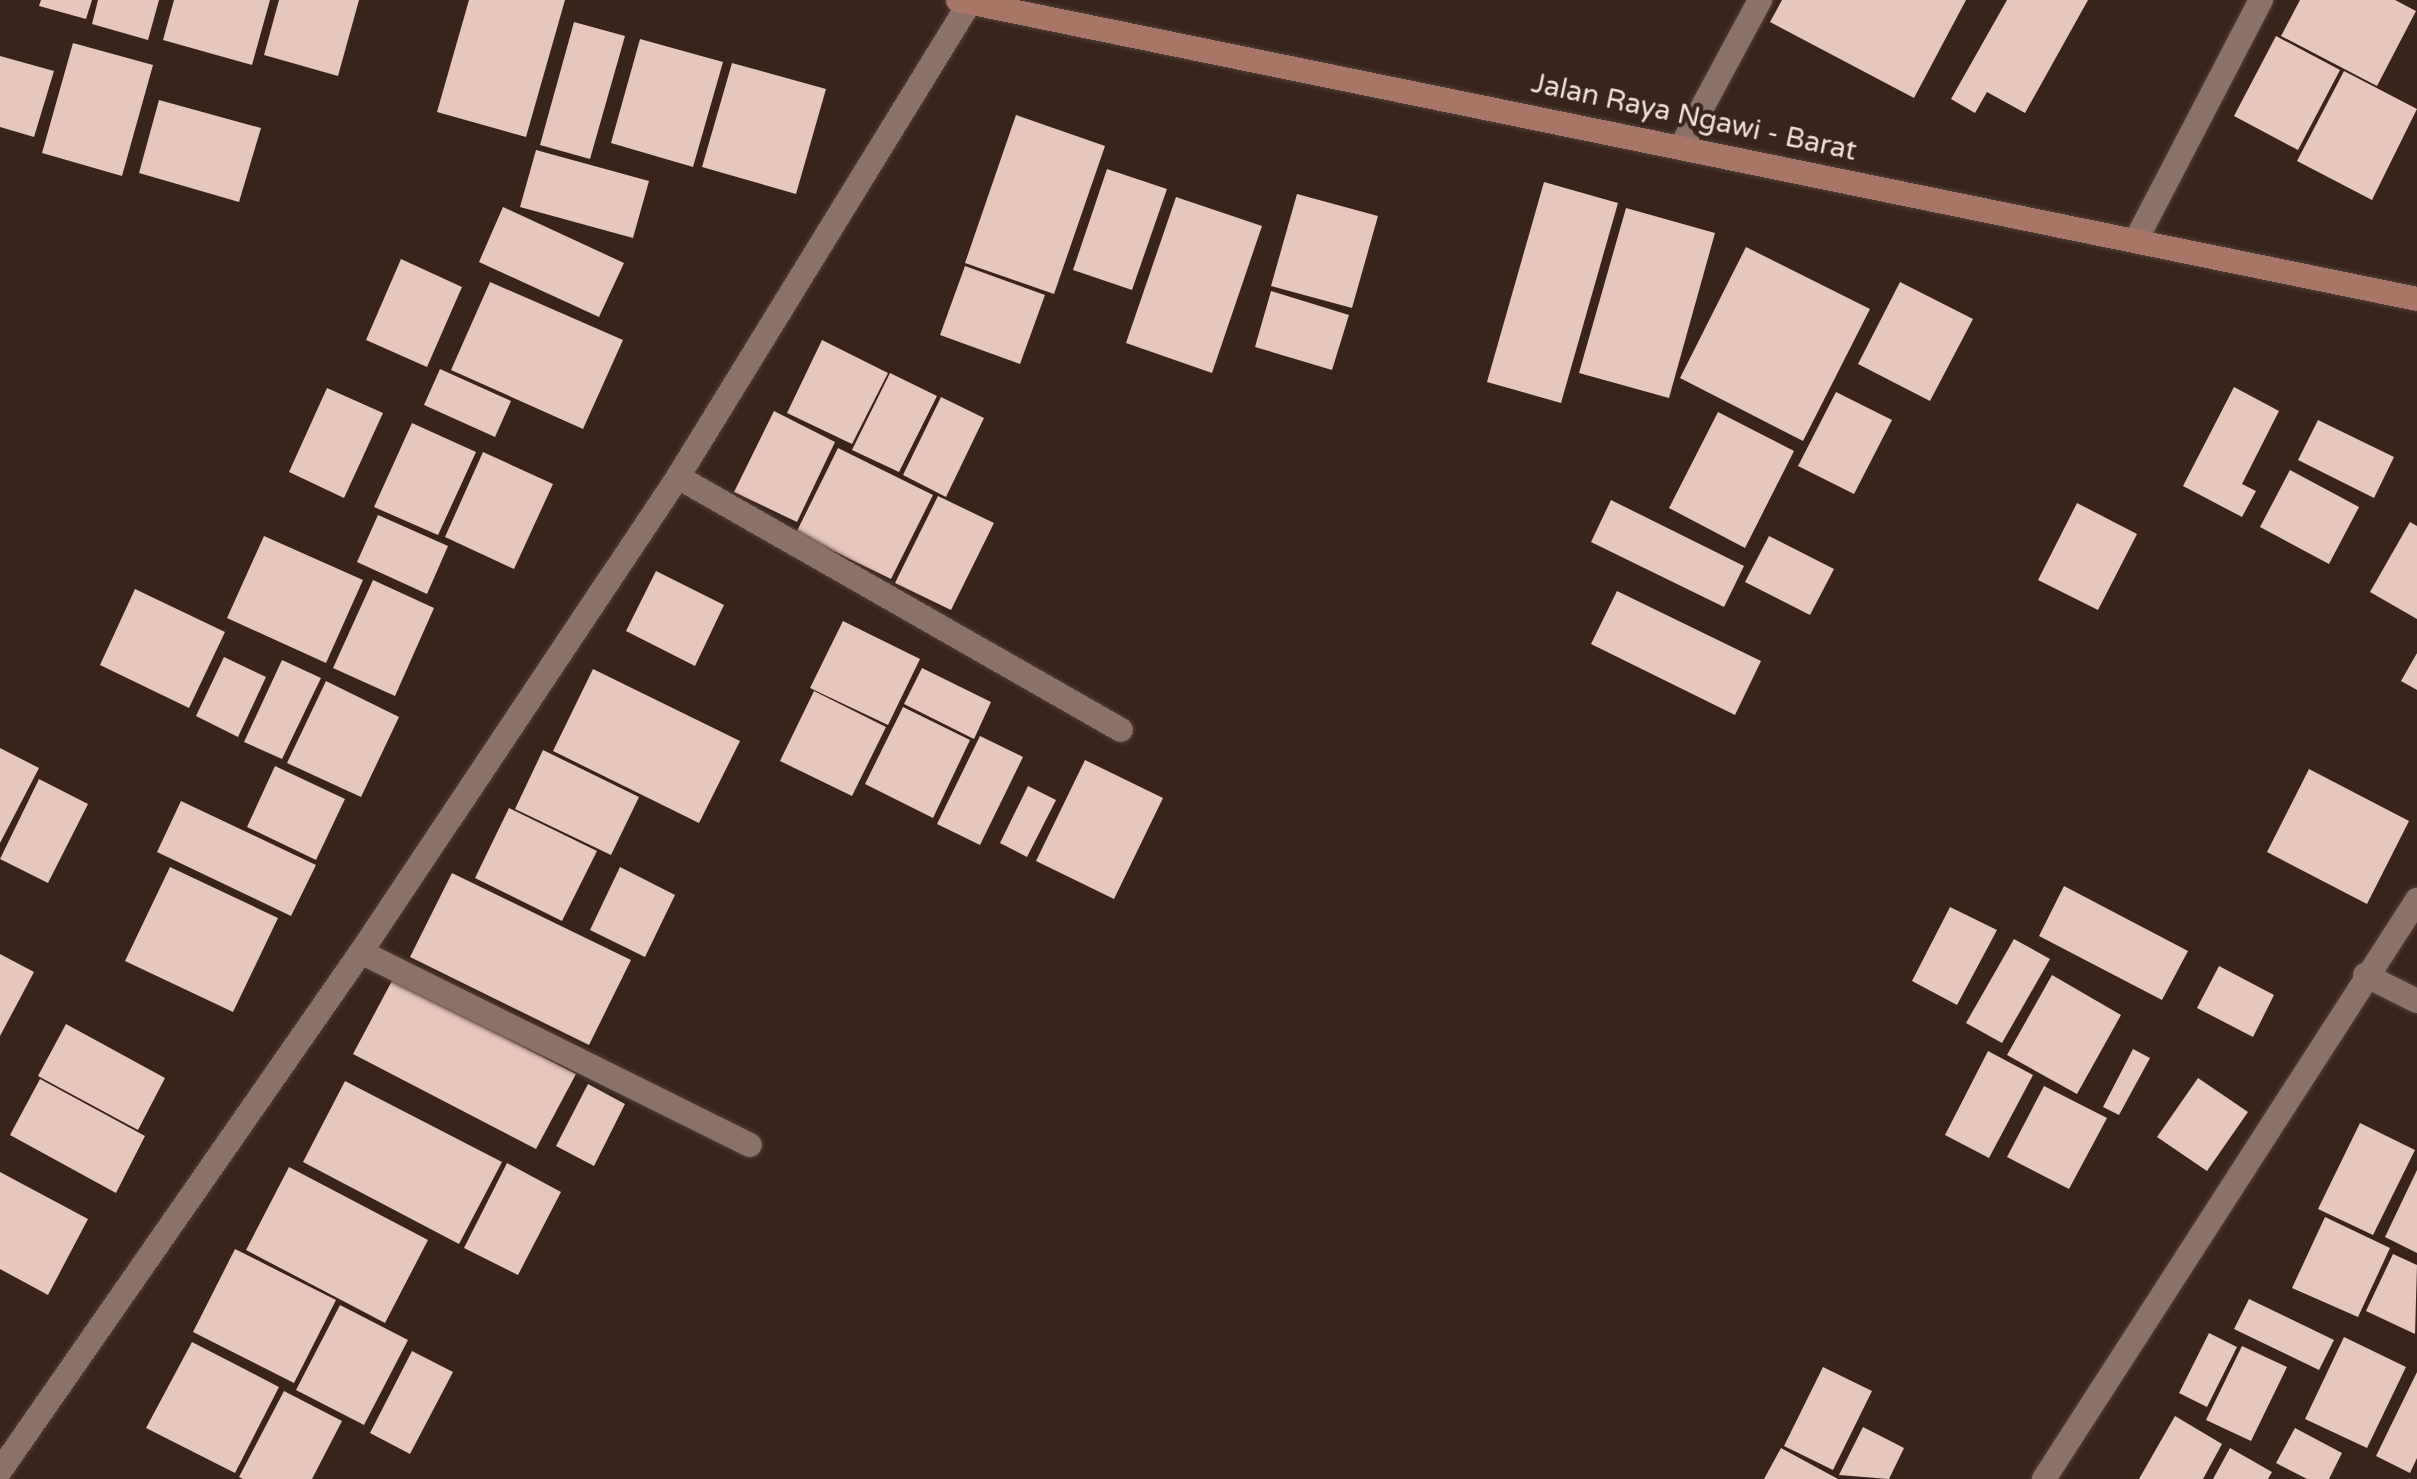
<!DOCTYPE html>
<style>
body{margin:0}
#map{position:relative;width:2417px;height:1479px;overflow:hidden;background:#39231b;font-family:"Varela Round",sans-serif}
div>[style]{position:absolute}
.building>*{inset:0;background:#e5c7bc}
.roads{filter:drop-shadow(0 0 2px #523f39) drop-shadow(0 0 2px #523f39)}
.street>*{height:24px;margin:-12px;padding:0 12px;transform-origin:12px;border-radius:12px;background:#8c7168}
.secondary>*{height:24px;margin:-12px;padding:0 12px;transform-origin:12px;border-radius:12px;background:#a67666}
span{translate:-50% -50%;white-space:nowrap;text-align:center;line-height:1.15;-webkit-text-stroke:8px #39231b;paint-order:stroke}
.street-label{font-size:28px;color:#efe0da}
</style>
<div id="map">
<div class="building">
<div style="clip-path:polygon(41px 0,92px 0,86px 19px,39px 6px)"></div>
<div style="clip-path:polygon(98px 0,159px 0,148px 40px,92px 24px)"></div>
<div style="clip-path:polygon(174px 0,270px 0,252px 65px,163px 40px)"></div>
<div style="clip-path:polygon(279px 0,359px 0,338px 76px,264px 55px)"></div>
<div style="clip-path:polygon(469px 0,565px 0,526px 137px,437px 112px)"></div>
<div style="clip-path:polygon(1782px 0,1966px 0,1914px 98px,1770px 22px)"></div>
<div style="clip-path:polygon(2007px 0,2088px 0,2025px 113px,1987px 92px,1975px 113px,1951px 99px)"></div>
<div style="clip-path:polygon(2300px 0,2395px 0,2416px 11px,2377px 86px,2281px 36px)"></div>
<div style="clip-path:polygon(574px 22px,625px 36px,590px 159px,540px 145px)"></div>
<div style="clip-path:polygon(2276px 36px,2340px 70px,2298px 150px,2234px 116px)"></div>
<div style="clip-path:polygon(640px 39px,723px 62px,693px 167px,611px 143px)"></div>
<div style="clip-path:polygon(73px 43px,153px 65px,122px 176px,42px 153px)"></div>
<div style="clip-path:polygon(0 56px,54px 71px,34px 137px,0 127px)"></div>
<div style="clip-path:polygon(732px 63px,826px 89px,796px 194px,702px 167px)"></div>
<div style="clip-path:polygon(2344px 71px,2417px 109px,2372px 200px,2297px 161px)"></div>
<div style="clip-path:polygon(159px 100px,261px 128px,239px 202px,139px 173px)"></div>
<div style="clip-path:polygon(1016px 115px,1105px 146px,1054px 294px,965px 263px)"></div>
<div style="clip-path:polygon(536px 150px,649px 181px,633px 238px,520px 207px)"></div>
<div style="clip-path:polygon(1107px 169px,1167px 189px,1132px 290px,1073px 270px)"></div>
<div style="clip-path:polygon(1544px 182px,1618px 203px,1561px 403px,1487px 382px)"></div>
<div style="clip-path:polygon(1297px 194px,1378px 216px,1352px 308px,1271px 286px)"></div>
<div style="clip-path:polygon(1176px 197px,1262px 226px,1212px 373px,1126px 343px)"></div>
<div style="clip-path:polygon(503px 207px,624px 263px,599px 317px,479px 262px)"></div>
<div style="clip-path:polygon(1626px 208px,1715px 233px,1669px 398px,1579px 373px)"></div>
<div style="clip-path:polygon(1746px 247px,1870px 309px,1803px 441px,1680px 378px)"></div>
<div style="clip-path:polygon(401px 259px,462px 287px,427px 367px,366px 340px)"></div>
<div style="clip-path:polygon(965px 266px,1045px 295px,1020px 364px,940px 335px)"></div>
<div style="clip-path:polygon(490px 282px,623px 340px,583px 429px,451px 370px)"></div>
<div style="clip-path:polygon(1900px 282px,1973px 319px,1930px 401px,1858px 364px)"></div>
<div style="clip-path:polygon(1271px 291px,1349px 315px,1332px 370px,1255px 347px)"></div>
<div style="clip-path:polygon(822px 340px,888px 373px,852px 444px,787px 413px)"></div>
<div style="clip-path:polygon(440px 369px,511px 401px,495px 437px,424px 405px)"></div>
<div style="clip-path:polygon(890px 373px,937px 396px,899px 472px,852px 450px)"></div>
<div style="clip-path:polygon(2234px 387px,2279px 411px,2242px 484px,2256px 491px,2242px 517px,2183px 486px)"></div>
<div style="clip-path:polygon(327px 388px,383px 413px,344px 498px,289px 472px)"></div>
<div style="clip-path:polygon(1836px 392px,1892px 420px,1854px 494px,1798px 466px)"></div>
<div style="clip-path:polygon(941px 397px,984px 418px,946px 497px,903px 475px)"></div>
<div style="clip-path:polygon(774px 411px,835px 442px,797px 522px,734px 492px)"></div>
<div style="clip-path:polygon(1718px 412px,1794px 451px,1745px 548px,1669px 508px)"></div>
<div style="clip-path:polygon(2318px 420px,2394px 457px,2374px 498px,2298px 460px)"></div>
<div style="clip-path:polygon(412px 423px,476px 452px,438px 535px,374px 507px)"></div>
<div style="clip-path:polygon(838px 448px,933px 495px,891px 579px,796px 533px)"></div>
<div style="clip-path:polygon(483px 452px,553px 484px,514px 569px,445px 537px)"></div>
<div style="clip-path:polygon(2290px 470px,2359px 507px,2329px 564px,2260px 527px)"></div>
<div style="clip-path:polygon(938px 496px,994px 523px,951px 610px,895px 583px)"></div>
<div style="clip-path:polygon(1611px 500px,1744px 566px,1724px 607px,1591px 542px)"></div>
<div style="clip-path:polygon(2077px 503px,2137px 534px,2098px 610px,2038px 580px)"></div>
<div style="clip-path:polygon(378px 515px,448px 546px,427px 594px,357px 562px)"></div>
<div style="clip-path:polygon(2410px 522px,2417px 526px,2417px 619px,2370px 592px)"></div>
<div style="clip-path:polygon(264px 536px,363px 580px,326px 663px,227px 618px)"></div>
<div style="clip-path:polygon(1769px 536px,1834px 569px,1810px 615px,1745px 582px)"></div>
<div style="clip-path:polygon(656px 571px,724px 605px,695px 666px,626px 631px)"></div>
<div style="clip-path:polygon(373px 580px,434px 608px,395px 696px,333px 668px)"></div>
<div style="clip-path:polygon(135px 589px,225px 632px,189px 708px,100px 665px)"></div>
<div style="clip-path:polygon(1617px 591px,1761px 661px,1735px 715px,1591px 644px)"></div>
<div style="clip-path:polygon(843px 621px,920px 659px,888px 725px,810px 688px)"></div>
<div style="clip-path:polygon(2417px 653px,2417px 690px,2401px 681px)"></div>
<div style="clip-path:polygon(224px 657px,266px 677px,238px 737px,196px 716px)"></div>
<div style="clip-path:polygon(282px 660px,321px 678px,282px 759px,244px 742px)"></div>
<div style="clip-path:polygon(922px 668px,991px 702px,974px 739px,904px 704px)"></div>
<div style="clip-path:polygon(593px 669px,740px 741px,699px 823px,553px 751px)"></div>
<div style="clip-path:polygon(326px 681px,399px 717px,361px 797px,287px 763px)"></div>
<div style="clip-path:polygon(814px 691px,886px 727px,852px 796px,780px 761px)"></div>
<div style="clip-path:polygon(903px 707px,970px 740px,933px 818px,865px 784px)"></div>
<div style="clip-path:polygon(980px 736px,1023px 757px,980px 845px,937px 824px)"></div>
<div style="clip-path:polygon(0 748px,39px 768px,0 843px)"></div>
<div style="clip-path:polygon(543px 750px,639px 797px,611px 855px,515px 809px)"></div>
<div style="clip-path:polygon(1085px 760px,1163px 798px,1114px 899px,1036px 861px)"></div>
<div style="clip-path:polygon(275px 766px,345px 799px,316px 860px,247px 827px)"></div>
<div style="clip-path:polygon(2309px 769px,2409px 821px,2367px 904px,2267px 852px)"></div>
<div style="clip-path:polygon(39px 779px,88px 804px,48px 883px,0 859px)"></div>
<div style="clip-path:polygon(1028px 786px,1056px 800px,1027px 857px,1000px 843px)"></div>
<div style="clip-path:polygon(181px 801px,316px 865px,291px 916px,157px 852px)"></div>
<div style="clip-path:polygon(509px 808px,597px 851px,562px 921px,475px 878px)"></div>
<div style="clip-path:polygon(170px 867px,278px 918px,233px 1012px,125px 961px)"></div>
<div style="clip-path:polygon(620px 867px,675px 895px,645px 957px,590px 930px)"></div>
<div style="clip-path:polygon(452px 873px,631px 960px,589px 1045px,410px 957px)"></div>
<div style="clip-path:polygon(2064px 886px,2188px 951px,2162px 1000px,2039px 936px)"></div>
<div style="clip-path:polygon(1950px 907px,1997px 930px,1957px 1005px,1912px 981px)"></div>
<div style="clip-path:polygon(2014px 939px,2050px 959px,2002px 1043px,1966px 1023px)"></div>
<div style="clip-path:polygon(0 954px,34px 972px,0 1036px)"></div>
<div style="clip-path:polygon(2219px 966px,2274px 995px,2253px 1037px,2197px 1008px)"></div>
<div style="clip-path:polygon(2052px 975px,2121px 1015px,2077px 1094px,2007px 1055px)"></div>
<div style="clip-path:polygon(393px 979px,576px 1074px,536px 1149px,353px 1054px)"></div>
<div style="clip-path:polygon(66px 1024px,165px 1078px,138px 1130px,38px 1076px)"></div>
<div style="clip-path:polygon(2133px 1049px,2150px 1058px,2119px 1115px,2103px 1107px)"></div>
<div style="clip-path:polygon(1988px 1051px,2033px 1075px,1989px 1158px,1945px 1135px)"></div>
<div style="clip-path:polygon(2198px 1078px,2248px 1112px,2207px 1171px,2157px 1137px)"></div>
<div style="clip-path:polygon(40px 1079px,145px 1136px,116px 1193px,10px 1135px)"></div>
<div style="clip-path:polygon(345px 1081px,502px 1162px,459px 1244px,303px 1162px)"></div>
<div style="clip-path:polygon(588px 1084px,625px 1104px,594px 1166px,556px 1146px)"></div>
<div style="clip-path:polygon(2044px 1086px,2107px 1118px,2069px 1189px,2007px 1157px)"></div>
<div style="clip-path:polygon(2360px 1123px,2415px 1150px,2373px 1235px,2318px 1209px)"></div>
<div style="clip-path:polygon(507px 1163px,561px 1192px,518px 1275px,464px 1248px)"></div>
<div style="clip-path:polygon(289px 1167px,428px 1240px,385px 1323px,246px 1250px)"></div>
<div style="clip-path:polygon(2417px 1170px,2417px 1253px,2385px 1237px)"></div>
<div style="clip-path:polygon(0 1172px,88px 1219px,48px 1295px,0 1269px)"></div>
<div style="clip-path:polygon(2325px 1217px,2390px 1248px,2358px 1317px,2292px 1288px)"></div>
<div style="clip-path:polygon(235px 1249px,336px 1300px,294px 1383px,193px 1332px)"></div>
<div style="clip-path:polygon(2393px 1254px,2417px 1265px,2415px 1334px,2366px 1311px)"></div>
<div style="clip-path:polygon(2249px 1299px,2334px 1340px,2319px 1370px,2234px 1329px)"></div>
<div style="clip-path:polygon(340px 1305px,408px 1340px,364px 1425px,296px 1390px)"></div>
<div style="clip-path:polygon(2209px 1333px,2237px 1347px,2207px 1407px,2179px 1393px)"></div>
<div style="clip-path:polygon(2344px 1337px,2406px 1367px,2367px 1448px,2305px 1419px)"></div>
<div style="clip-path:polygon(192px 1342px,279px 1387px,235px 1473px,146px 1428px)"></div>
<div style="clip-path:polygon(2242px 1346px,2287px 1367px,2251px 1441px,2206px 1420px)"></div>
<div style="clip-path:polygon(412px 1351px,453px 1372px,410px 1454px,370px 1433px)"></div>
<div style="clip-path:polygon(1823px 1367px,1872px 1391px,1833px 1470px,1784px 1446px)"></div>
<div style="clip-path:polygon(2417px 1372px,2417px 1458px,2410px 1473px,2376px 1456px)"></div>
<div style="clip-path:polygon(284px 1391px,342px 1421px,312px 1479px,243px 1479px,239px 1477px)"></div>
<div style="clip-path:polygon(2175px 1416px,2222px 1444px,2203px 1479px,2139px 1479px)"></div>
<div style="clip-path:polygon(1863px 1427px,1904px 1448px,1889px 1479px,1839px 1475px)"></div>
<div style="clip-path:polygon(2295px 1428px,2342px 1453px,2329px 1479px,2307px 1479px,2276px 1463px)"></div>
<div style="clip-path:polygon(1781px 1448px,1838px 1479px,1764px 1479px)"></div>
<div style="clip-path:polygon(2230px 1448px,2272px 1472px,2268px 1479px,2213px 1479px)"></div>
</div>
<div class="roads">
<div class="street">
<div style="left:1682px;top:145px;width:165px;rotate:-61.7deg"></div>
<div style="left:2136px;top:240px;width:271px;rotate:-62.5deg"></div>
<div style="left:678px;top:477px;width:510px;rotate:29.73deg"></div>
<div style="left:361px;top:952px;width:434px;rotate:26.4deg"></div>
<div style="left:2365px;top:975px;width:58px;rotate:26.6deg"></div>
<div style="left:0;top:1471px;width:632px;rotate:-55.18deg"></div>
<div style="left:361px;top:952px;width:571px;rotate:-56.28deg"></div>
<div style="left:678px;top:477px;width:558px;rotate:-58.42deg"></div>
<div style="left:2044px;top:1479px;width:689px;rotate:-57.21deg"></div>
</div>
<div class="secondary">
<div style="left:958px;top:0;width:1489px;rotate:11.58deg"></div>
</div>
</div>
<div class="street-label">
<span style="left:1694px;top:117px;rotate:12deg">Jalan Raya Ngawi - Barat</span>
</div>
</div>
